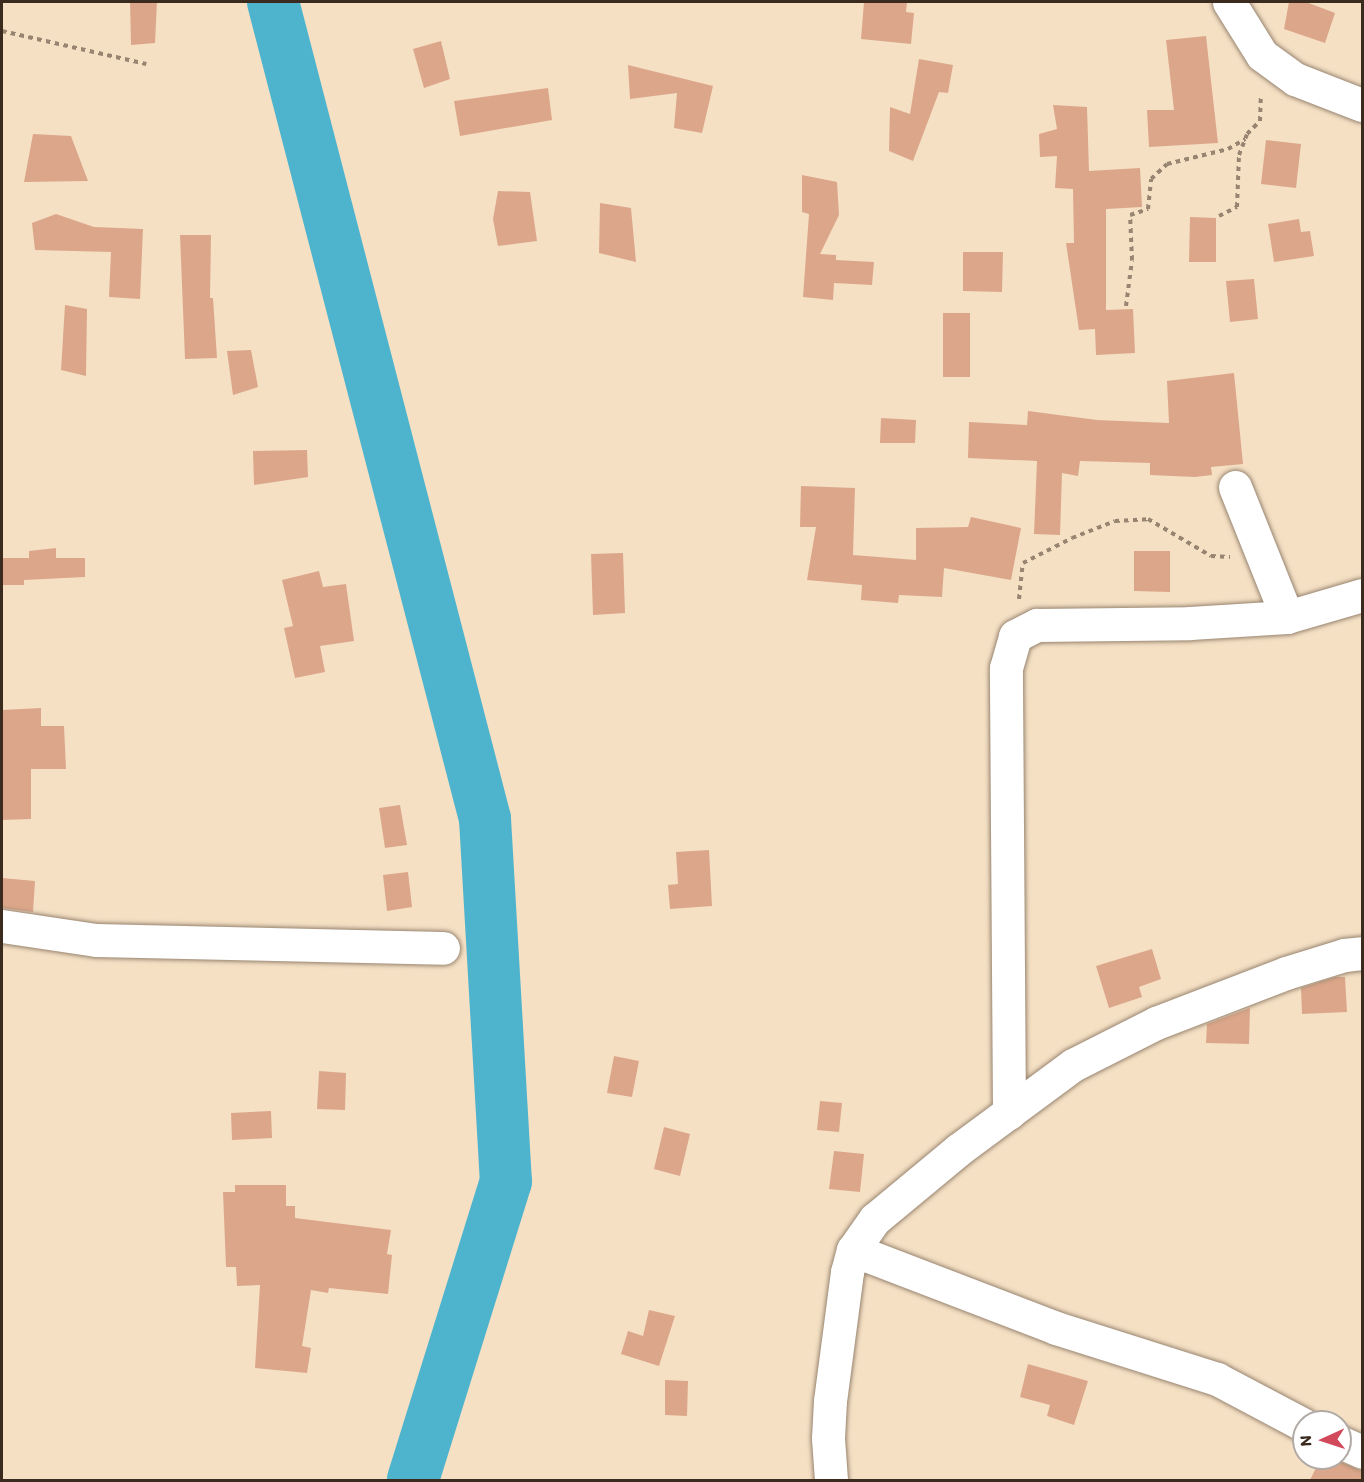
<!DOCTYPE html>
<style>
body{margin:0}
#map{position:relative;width:1364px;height:1482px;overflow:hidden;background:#f5e0c4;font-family:Itim,sans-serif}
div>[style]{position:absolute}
.river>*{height:52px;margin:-26px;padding:0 26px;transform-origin:26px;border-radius:26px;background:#4eb4cd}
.building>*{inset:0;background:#dca68a}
.path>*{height:4px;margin-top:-2px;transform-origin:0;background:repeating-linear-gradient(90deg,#988571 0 4.5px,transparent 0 9px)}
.roads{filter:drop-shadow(0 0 2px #988571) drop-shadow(0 0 2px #988571)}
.street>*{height:33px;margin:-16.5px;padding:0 16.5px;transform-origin:16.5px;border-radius:16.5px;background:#fff}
span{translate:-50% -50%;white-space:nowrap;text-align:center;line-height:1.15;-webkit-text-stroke:6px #fff;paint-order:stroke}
.frame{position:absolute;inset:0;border:3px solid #3b2a1e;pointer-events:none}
.north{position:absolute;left:1292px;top:1410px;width:60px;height:60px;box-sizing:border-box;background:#fff;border:2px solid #b1aaa5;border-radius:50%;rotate:267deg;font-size:16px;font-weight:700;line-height:24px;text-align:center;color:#3b2a1e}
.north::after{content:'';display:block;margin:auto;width:21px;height:27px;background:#d1495b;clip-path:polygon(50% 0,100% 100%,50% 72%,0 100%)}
</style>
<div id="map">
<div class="river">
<div style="left:273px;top:2px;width:844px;rotate:75.45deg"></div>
<div style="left:485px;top:819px;width:363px;rotate:86.7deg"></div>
<div style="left:506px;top:1181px;width:313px;rotate:107.3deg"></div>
</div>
<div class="building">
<div style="clip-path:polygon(130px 2px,157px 2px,155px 43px,131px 45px)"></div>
<div style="clip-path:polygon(864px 2px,907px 2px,906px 12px,914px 13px,911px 44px,861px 39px)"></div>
<div style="clip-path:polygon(1289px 2px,1306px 2px,1335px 13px,1325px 43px,1284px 29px)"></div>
<div style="clip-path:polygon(1206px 36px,1218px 143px,1149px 147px,1147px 110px,1174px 110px,1166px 40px)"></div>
<div style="clip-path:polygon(441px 41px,450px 79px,424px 88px,413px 49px)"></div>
<div style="clip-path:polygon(919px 59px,953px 65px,948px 93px,939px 92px,913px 161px,889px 151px,890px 107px,910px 114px)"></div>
<div style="clip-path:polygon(628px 65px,713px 86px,702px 133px,674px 128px,677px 93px,630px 99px)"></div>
<div style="clip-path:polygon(548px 88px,552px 120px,460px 136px,454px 101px)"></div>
<div style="clip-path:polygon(1053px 105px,1087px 107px,1089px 171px,1140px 168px,1142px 207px,1106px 209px,1106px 310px,1133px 309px,1135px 353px,1096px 355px,1095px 329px,1079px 330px,1066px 243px,1074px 243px,1073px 189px,1055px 188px,1057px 156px,1040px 157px,1039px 134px,1057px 129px)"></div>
<div style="clip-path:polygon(33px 134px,71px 136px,88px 181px,24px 182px)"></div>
<div style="clip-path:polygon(1266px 140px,1301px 144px,1296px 188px,1261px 184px)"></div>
<div style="clip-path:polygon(802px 175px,837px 182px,839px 215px,820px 254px,836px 255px,836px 260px,874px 262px,872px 285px,834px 283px,833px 300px,803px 297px,809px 214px,802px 212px)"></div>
<div style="clip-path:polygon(498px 191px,530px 192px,537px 241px,498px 246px,493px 219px)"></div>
<div style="clip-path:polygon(600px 203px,631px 208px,636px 262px,599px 253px)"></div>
<div style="clip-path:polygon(56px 214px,94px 227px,143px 229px,140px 299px,109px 297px,111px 252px,35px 250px,32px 223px)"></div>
<div style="clip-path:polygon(1190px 217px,1216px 218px,1216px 262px,1189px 262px)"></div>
<div style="clip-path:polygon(1299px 219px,1301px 232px,1310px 231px,1314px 256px,1274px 262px,1268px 224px)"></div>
<div style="clip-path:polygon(180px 235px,211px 235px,210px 298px,213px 298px,217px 358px,185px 359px)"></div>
<div style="clip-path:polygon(963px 252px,1003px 252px,1002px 292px,963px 291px)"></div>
<div style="clip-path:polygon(1254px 279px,1258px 319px,1230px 322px,1226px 281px)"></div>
<div style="clip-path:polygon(65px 305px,87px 309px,86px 376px,61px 370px)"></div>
<div style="clip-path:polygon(943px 313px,970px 313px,970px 377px,943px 377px)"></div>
<div style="clip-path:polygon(251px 350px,258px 387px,233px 395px,227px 351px)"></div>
<div style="clip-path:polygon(1234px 373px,1243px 464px,1211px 467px,1212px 475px,1195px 477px,1150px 475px,1150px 463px,1080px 461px,1078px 476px,1062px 473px,1060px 535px,1034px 534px,1037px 461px,968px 458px,969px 422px,1027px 425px,1028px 411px,1097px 420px,1169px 423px,1167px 381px)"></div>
<div style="clip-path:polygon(881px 418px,916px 420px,915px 443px,880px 443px)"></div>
<div style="clip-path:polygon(307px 450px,308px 477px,254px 485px,253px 451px)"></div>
<div style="clip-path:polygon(801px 486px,855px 488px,853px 555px,916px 560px,916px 528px,968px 527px,971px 517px,1021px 528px,1011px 580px,944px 568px,942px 597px,899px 595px,898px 603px,861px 600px,862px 585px,807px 580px,816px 527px,800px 527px)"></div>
<div style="clip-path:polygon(56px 548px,56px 558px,85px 558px,85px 577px,24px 580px,24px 585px,2px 585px,2px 558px,29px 558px,29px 551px)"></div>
<div style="clip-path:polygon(1134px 551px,1170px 551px,1170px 592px,1134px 591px)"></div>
<div style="clip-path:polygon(623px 553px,625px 613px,593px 615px,591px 554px)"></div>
<div style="clip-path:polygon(319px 571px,323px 587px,346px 584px,354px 641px,320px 646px,325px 672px,295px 678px,284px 628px,293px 626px,282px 580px)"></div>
<div style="clip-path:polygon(41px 708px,41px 726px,64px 726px,66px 769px,31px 769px,31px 819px,2px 820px,2px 710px)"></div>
<div style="clip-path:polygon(400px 805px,407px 845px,385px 848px,379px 808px)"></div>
<div style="clip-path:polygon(709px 850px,712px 906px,670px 909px,668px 885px,678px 884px,676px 852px)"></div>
<div style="clip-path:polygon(408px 872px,412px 907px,387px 911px,383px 875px)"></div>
<div style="clip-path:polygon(2px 878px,35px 881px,33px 912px,2px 908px)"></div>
<div style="clip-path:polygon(1152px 949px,1161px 979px,1139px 987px,1142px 997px,1109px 1008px,1096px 966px)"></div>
<div style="clip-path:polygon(1335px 977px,1345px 977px,1347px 1012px,1302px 1014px,1301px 988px)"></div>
<div style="clip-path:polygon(1250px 1008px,1249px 1044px,1206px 1043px,1207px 1024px)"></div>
<div style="clip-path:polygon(614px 1056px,639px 1061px,632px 1097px,607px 1093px)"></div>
<div style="clip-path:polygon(319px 1071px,346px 1073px,345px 1110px,317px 1109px)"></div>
<div style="clip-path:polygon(820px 1101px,842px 1103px,839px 1132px,817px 1130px)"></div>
<div style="clip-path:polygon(271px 1111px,272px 1138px,232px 1140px,231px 1113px)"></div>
<div style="clip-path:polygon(664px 1127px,690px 1134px,680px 1176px,654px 1169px)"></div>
<div style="clip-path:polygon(834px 1151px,864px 1154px,860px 1192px,829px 1189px)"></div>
<div style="clip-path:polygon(235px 1185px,286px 1185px,286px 1206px,295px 1206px,295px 1218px,391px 1230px,387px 1254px,392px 1255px,388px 1294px,329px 1288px,328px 1293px,311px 1290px,302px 1346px,311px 1348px,307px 1373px,255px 1368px,260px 1285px,237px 1286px,236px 1267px,226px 1267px,223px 1192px,235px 1192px)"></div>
<div style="clip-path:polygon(649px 1310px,675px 1316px,659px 1366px,621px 1354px,628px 1331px,643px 1336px)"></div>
<div style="clip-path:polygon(1028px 1364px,1088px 1381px,1074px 1425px,1047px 1416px,1050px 1405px,1020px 1397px)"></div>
<div style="clip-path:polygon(665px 1380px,688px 1381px,687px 1416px,665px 1415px)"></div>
<div style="clip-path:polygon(1321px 1458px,1331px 1458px,1362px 1471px,1362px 1480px,1310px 1480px)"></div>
</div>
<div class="path">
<div style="left:2px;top:31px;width:148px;rotate:12.9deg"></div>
<div style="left:1219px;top:216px;width:20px;rotate:-27deg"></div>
<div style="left:1237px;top:207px;width:52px;rotate:-87.8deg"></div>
<div style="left:1239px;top:155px;width:22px;rotate:-69deg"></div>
<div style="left:1247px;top:134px;width:18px;rotate:-45deg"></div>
<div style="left:1260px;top:121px;width:27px;rotate:-88deg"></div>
<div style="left:1126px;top:306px;width:46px;rotate:-82.6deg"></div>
<div style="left:1132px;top:260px;width:45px;rotate:-92.5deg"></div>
<div style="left:1130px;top:215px;width:19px;rotate:-18deg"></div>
<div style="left:1148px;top:209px;width:30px;rotate:-84deg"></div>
<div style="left:1151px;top:179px;width:22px;rotate:-43deg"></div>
<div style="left:1167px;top:164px;width:63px;rotate:-13.8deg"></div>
<div style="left:1228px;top:149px;width:20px;rotate:-30deg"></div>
<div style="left:1019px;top:599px;width:36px;rotate:-84deg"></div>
<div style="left:1023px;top:563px;width:55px;rotate:-27deg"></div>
<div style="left:1072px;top:538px;width:46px;rotate:-21.6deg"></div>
<div style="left:1115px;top:521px;width:33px;rotate:-3deg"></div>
<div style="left:1148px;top:519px;width:73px;rotate:30.4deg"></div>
<div style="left:1211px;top:556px;width:19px;rotate:3deg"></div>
</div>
<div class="roads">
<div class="street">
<div style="left:1229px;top:2px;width:62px;rotate:58.1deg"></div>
<div style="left:1262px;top:55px;width:41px;rotate:36deg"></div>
<div style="left:1295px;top:79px;width:72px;rotate:21.2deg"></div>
<div style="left:1235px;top:487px;width:140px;rotate:68.2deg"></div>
<div style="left:1287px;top:617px;width:78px;rotate:-16.3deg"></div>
<div style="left:2px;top:926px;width:95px;rotate:8.5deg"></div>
<div style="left:96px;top:940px;width:347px;rotate:1.3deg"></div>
<div style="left:1009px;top:1113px;width:445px;rotate:-90.4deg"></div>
<div style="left:1006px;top:668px;width:33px;rotate:-74deg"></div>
<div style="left:1015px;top:636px;width:25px;rotate:-27deg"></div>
<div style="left:1037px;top:625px;width:153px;rotate:-0.7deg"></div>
<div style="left:1190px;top:623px;width:97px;rotate:-3.5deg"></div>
<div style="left:853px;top:1250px;width:217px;rotate:21deg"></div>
<div style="left:1056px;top:1328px;width:169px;rotate:17.6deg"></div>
<div style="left:1217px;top:1379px;width:98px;rotate:27.9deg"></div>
<div style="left:1340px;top:1442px;width:24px;rotate:24deg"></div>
<div style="left:831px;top:1480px;width:42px;rotate:-94.1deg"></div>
<div style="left:828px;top:1438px;width:37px;rotate:-87deg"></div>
<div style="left:830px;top:1401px;width:130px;rotate:-82.5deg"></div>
<div style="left:847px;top:1272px;width:23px;rotate:-75deg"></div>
<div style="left:853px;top:1250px;width:38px;rotate:-55deg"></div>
<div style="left:875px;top:1219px;width:108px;rotate:-39.7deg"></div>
<div style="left:958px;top:1150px;width:143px;rotate:-36.5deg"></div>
<div style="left:1073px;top:1065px;width:93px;rotate:-26.8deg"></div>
<div style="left:1156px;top:1023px;width:139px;rotate:-21deg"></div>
<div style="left:1286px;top:973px;width:61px;rotate:-17.2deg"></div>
<div style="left:1344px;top:955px;width:18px;rotate:-6deg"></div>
</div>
</div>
<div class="frame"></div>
<div class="north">N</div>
</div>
